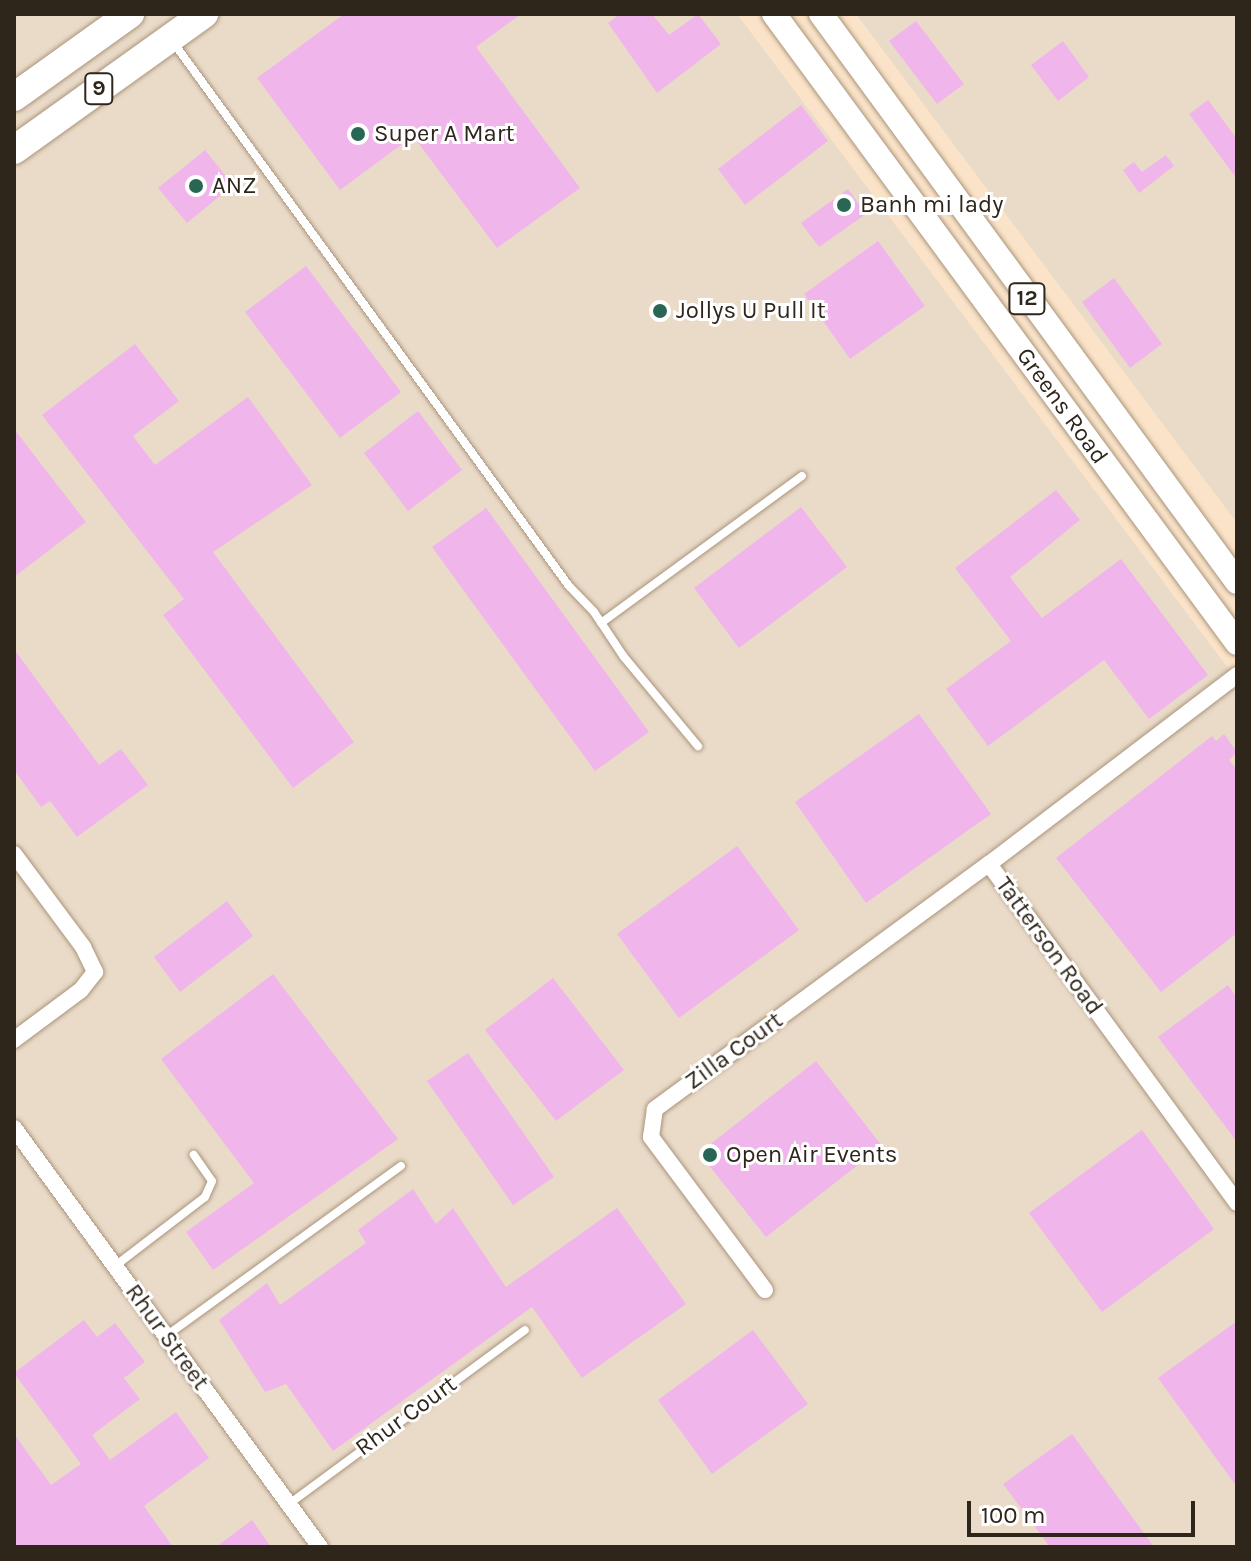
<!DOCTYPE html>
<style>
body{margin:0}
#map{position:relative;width:1251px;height:1561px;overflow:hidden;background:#fae3c8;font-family:Karla,sans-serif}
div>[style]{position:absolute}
.industrial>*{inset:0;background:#eadbc9}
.building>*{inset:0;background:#f0b5eb}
.roads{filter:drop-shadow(0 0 2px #aa957c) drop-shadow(0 0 2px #aa957c)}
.lane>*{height:8px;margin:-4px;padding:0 4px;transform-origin:4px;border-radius:4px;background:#fff}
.street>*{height:16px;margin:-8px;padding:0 8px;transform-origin:8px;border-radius:8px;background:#fff}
.primary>*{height:24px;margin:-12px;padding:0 12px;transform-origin:12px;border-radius:12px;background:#fff}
.highway>*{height:28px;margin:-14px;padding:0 14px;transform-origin:14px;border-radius:14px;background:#fff}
.dots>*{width:22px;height:22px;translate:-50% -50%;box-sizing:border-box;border:4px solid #fff;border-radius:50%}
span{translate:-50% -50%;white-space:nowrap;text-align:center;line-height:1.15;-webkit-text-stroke:6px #fff;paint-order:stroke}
.shield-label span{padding:2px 6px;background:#fff;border:2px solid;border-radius:6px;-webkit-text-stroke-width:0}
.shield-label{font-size:22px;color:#2e251b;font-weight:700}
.poi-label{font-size:24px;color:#2e251b}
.left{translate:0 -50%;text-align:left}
.street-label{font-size:24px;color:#2e251b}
.frame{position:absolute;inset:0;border:16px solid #2e251b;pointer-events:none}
.scale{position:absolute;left:967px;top:1501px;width:228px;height:36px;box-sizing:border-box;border:4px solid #2e251b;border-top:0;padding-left:10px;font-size:24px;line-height:28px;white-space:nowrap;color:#2e251b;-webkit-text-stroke:6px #fff;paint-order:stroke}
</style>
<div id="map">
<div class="industrial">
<div style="clip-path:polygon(14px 14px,737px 14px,1237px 680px,1237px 1547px,14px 1547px)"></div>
<div style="clip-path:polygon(856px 14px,1237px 14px,1237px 523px)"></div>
</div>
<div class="building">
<div style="clip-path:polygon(344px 14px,521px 14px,476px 47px,580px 188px,497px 248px,413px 136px,340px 190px,257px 78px)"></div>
<div style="clip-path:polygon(620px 14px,652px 14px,669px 35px,698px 14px,721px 44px,657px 93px,608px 23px)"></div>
<div style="clip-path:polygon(916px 21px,964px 84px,937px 104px,889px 41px)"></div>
<div style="clip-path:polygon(1063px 41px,1089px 77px,1058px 101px,1031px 65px)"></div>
<div style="clip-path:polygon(1208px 100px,1237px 139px,1237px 179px,1189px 114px)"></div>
<div style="clip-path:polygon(801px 105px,828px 141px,745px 205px,718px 169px)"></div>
<div style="clip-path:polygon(205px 150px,233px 185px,187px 223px,158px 188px)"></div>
<div style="clip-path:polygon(1166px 155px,1174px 166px,1139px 193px,1123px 170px,1134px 162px,1142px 172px)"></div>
<div style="clip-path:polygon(848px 189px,866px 214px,819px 247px,801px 223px)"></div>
<div style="clip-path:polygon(878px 241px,925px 306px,850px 359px,804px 294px)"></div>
<div style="clip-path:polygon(306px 266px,401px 392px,340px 438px,245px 312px)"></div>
<div style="clip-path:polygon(1114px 278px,1162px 344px,1130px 368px,1082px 302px)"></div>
<div style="clip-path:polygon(135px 344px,179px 401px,133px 436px,155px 465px,248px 397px,312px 485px,213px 552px,354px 742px,293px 788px,163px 615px,184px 599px,42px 415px)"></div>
<div style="clip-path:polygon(418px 411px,462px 470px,408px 511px,364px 453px)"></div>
<div style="clip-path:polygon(14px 429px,86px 522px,14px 577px)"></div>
<div style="clip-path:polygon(1056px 490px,1080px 520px,1010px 577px,1042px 618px,1121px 559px,1208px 675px,1149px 719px,1104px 660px,988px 746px,946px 689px,1011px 641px,955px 568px)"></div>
<div style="clip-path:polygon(801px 507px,847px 567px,739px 648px,694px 588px)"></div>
<div style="clip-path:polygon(486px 508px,649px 732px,595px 771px,432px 547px)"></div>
<div style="clip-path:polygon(14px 649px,99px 765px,121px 749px,148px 785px,77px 837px,50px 801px,41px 807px,14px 770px)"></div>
<div style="clip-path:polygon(919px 714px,991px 814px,866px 903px,795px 802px)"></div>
<div style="clip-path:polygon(1224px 734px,1237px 752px,1229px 760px,1237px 770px,1237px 933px,1161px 992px,1056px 858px,1212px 736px,1216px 741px)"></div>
<div style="clip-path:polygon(737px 846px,799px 930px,679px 1018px,617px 934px)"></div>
<div style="clip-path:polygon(227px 901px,253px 936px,180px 992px,154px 957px)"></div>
<div style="clip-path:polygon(273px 974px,398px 1139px,213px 1270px,186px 1232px,254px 1183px,161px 1059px)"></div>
<div style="clip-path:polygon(553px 978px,624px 1070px,556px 1121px,485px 1030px)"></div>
<div style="clip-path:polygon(1228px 985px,1237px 998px,1237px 1142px,1158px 1037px)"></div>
<div style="clip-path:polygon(468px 1053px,554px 1177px,513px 1205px,427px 1081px)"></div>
<div style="clip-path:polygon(816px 1061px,882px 1146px,766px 1237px,699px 1153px)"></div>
<div style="clip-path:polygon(1142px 1130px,1214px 1229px,1102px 1312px,1029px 1213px)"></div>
<div style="clip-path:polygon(413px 1189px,436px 1224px,453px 1208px,506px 1287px,617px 1208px,686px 1304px,582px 1378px,532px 1307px,333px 1451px,286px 1384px,265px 1392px,219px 1320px,267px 1283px,280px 1305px,366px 1243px,358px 1230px)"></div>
<div style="clip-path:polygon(84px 1320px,97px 1337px,115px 1323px,145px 1362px,124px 1378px,140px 1399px,92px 1435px,110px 1460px,176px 1412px,209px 1458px,144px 1506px,173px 1547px,14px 1547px,14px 1434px,51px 1485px,81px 1464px,14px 1373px)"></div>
<div style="clip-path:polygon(1237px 1321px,1237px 1487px,1158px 1378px)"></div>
<div style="clip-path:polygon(753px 1330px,808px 1404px,712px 1474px,658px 1400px)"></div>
<div style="clip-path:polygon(1072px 1434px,1154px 1547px,1050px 1547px,1003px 1484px)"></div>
<div style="clip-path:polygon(252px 1520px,271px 1547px,216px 1547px)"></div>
</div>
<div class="roads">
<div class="lane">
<div style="left:173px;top:42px;width:673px;rotate:53.95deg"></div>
<div style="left:569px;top:586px;width:36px;rotate:46deg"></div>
<div style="left:594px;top:612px;width:54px;rotate:56.3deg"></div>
<div style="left:624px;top:657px;width:116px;rotate:50.3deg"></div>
<div style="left:601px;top:623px;width:249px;rotate:-36.2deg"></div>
<div style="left:115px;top:1266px;width:113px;rotate:-37.5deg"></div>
<div style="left:205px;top:1197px;width:17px;rotate:-66deg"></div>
<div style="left:212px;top:1181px;width:32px;rotate:-125deg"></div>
<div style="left:166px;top:1336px;width:290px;rotate:-35.9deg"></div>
<div style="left:289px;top:1504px;width:293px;rotate:-36.4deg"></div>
</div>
<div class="street">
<div style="left:1237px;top:675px;width:312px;rotate:142.7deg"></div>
<div style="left:989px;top:864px;width:420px;rotate:53.8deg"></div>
<div style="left:14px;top:854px;width:116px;rotate:53.4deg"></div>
<div style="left:83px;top:947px;width:28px;rotate:64deg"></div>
<div style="left:95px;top:972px;width:23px;rotate:128deg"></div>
<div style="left:81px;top:990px;width:84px;rotate:143.3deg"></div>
<div style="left:14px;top:1128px;width:519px;rotate:53.86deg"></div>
<div style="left:765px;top:1290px;width:191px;rotate:-126.7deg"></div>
<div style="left:651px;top:1137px;width:28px;rotate:-82deg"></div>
<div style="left:655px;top:1109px;width:414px;rotate:-36.3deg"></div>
</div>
<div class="primary">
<div style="left:774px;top:14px;width:781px;rotate:53.64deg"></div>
<div style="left:821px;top:14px;width:704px;rotate:53.78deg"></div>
</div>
<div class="highway">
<div style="left:14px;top:97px;width:143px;rotate:-35.6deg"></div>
<div style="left:14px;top:150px;width:234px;rotate:-35.6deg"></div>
</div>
</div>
<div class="dots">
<div style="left:358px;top:134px;background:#296754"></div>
<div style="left:196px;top:186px;background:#296754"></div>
<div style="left:844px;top:205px;background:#296754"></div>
<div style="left:660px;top:311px;background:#296754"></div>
<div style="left:710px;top:1155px;background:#296754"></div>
</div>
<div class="shield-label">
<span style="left:99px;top:89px">9</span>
<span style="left:1027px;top:299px">12</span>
</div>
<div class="poi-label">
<span class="left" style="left:374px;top:134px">Super A Mart</span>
<span class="left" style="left:212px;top:186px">ANZ</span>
<span class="left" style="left:860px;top:205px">Banh mi lady</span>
<span class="left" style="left:676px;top:311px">Jollys U Pull It</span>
<span class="left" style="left:726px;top:1155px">Open Air Events</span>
</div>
<div class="street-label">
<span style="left:1062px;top:406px;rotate:54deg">Greens Road</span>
<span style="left:1049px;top:946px;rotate:54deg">Tatterson Road</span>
<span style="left:734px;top:1051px;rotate:-36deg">Zilla Court</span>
<span style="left:167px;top:1337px;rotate:54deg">Rhur Street</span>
<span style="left:406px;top:1416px;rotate:-36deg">Rhur Court</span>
</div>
<div class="frame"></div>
<div class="scale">100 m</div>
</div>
